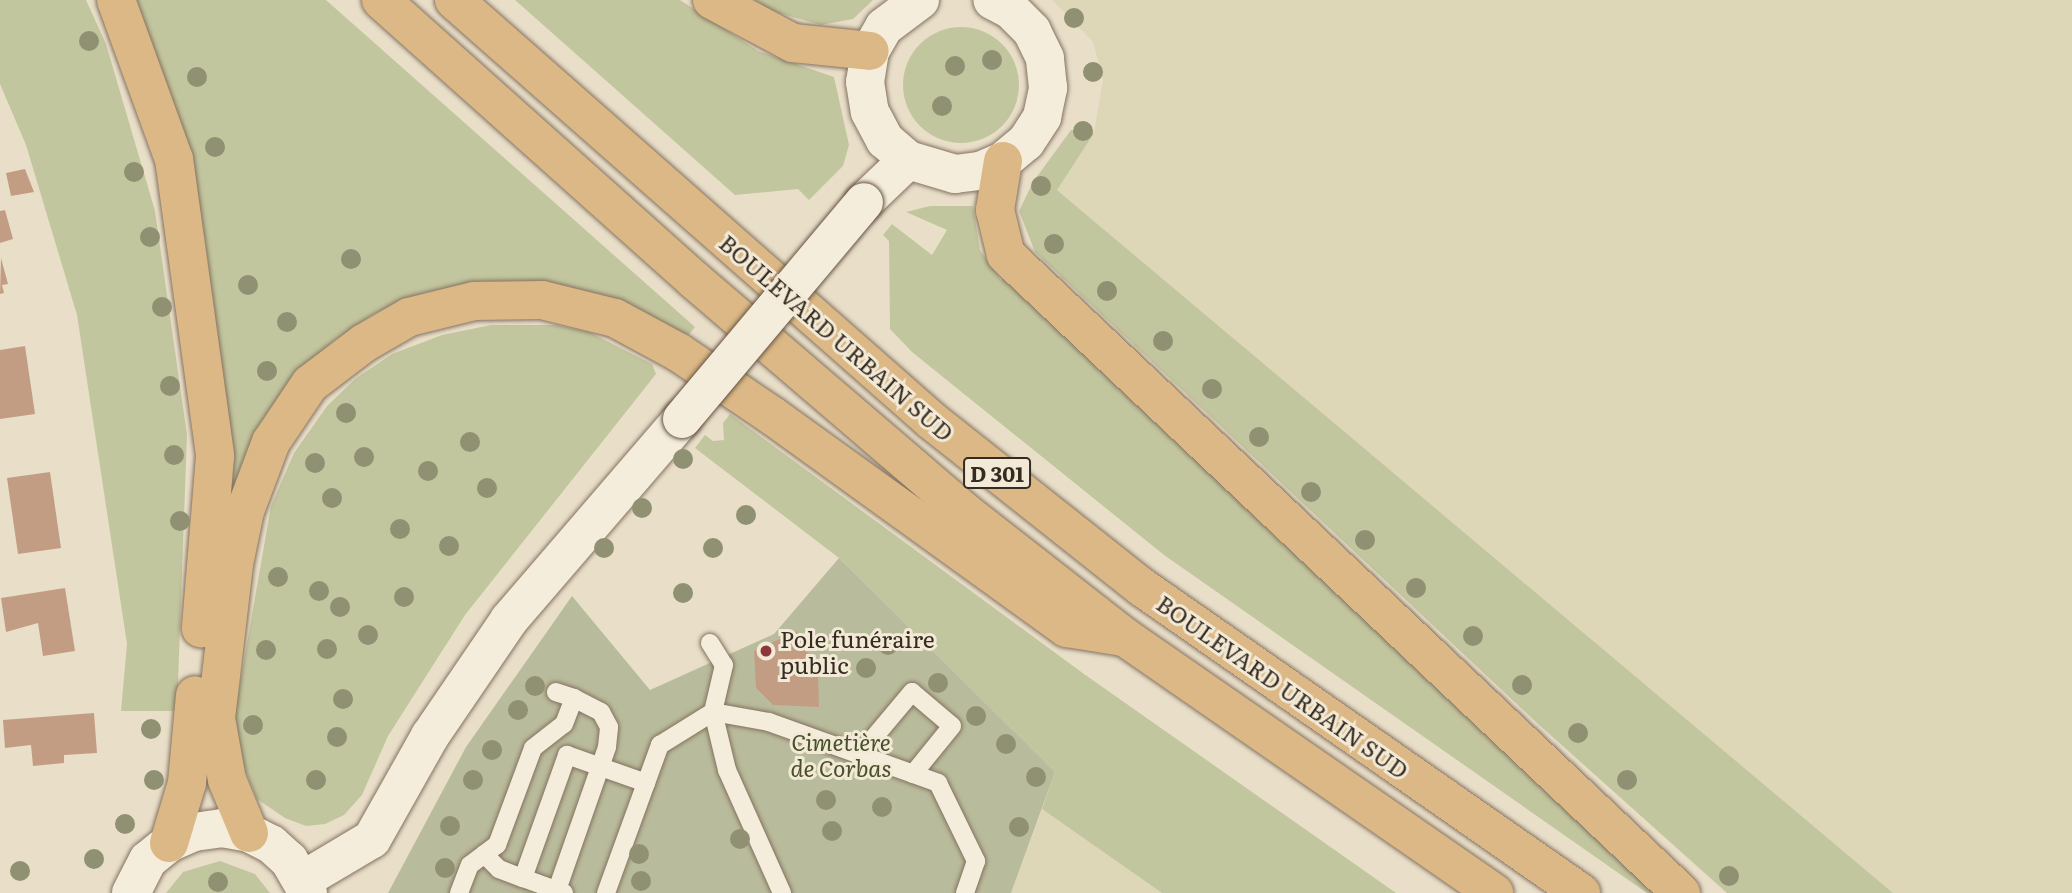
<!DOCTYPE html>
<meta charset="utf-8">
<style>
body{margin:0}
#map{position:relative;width:2072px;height:893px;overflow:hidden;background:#e9dfc9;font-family:Literata,serif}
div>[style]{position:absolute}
.farmland>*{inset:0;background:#ded7b7}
.green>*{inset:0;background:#c2c69e}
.round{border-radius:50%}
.cemetery>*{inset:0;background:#b9bc9c}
.building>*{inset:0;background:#c39d83}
.roads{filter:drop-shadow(0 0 2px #847260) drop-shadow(0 0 2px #847260)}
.service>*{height:18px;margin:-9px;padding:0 9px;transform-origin:9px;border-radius:9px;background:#f5eddb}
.tertiary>*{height:38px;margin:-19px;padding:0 19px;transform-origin:19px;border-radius:19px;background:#f5eddb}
.secondary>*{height:38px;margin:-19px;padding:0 19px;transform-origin:19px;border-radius:19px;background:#f5eddb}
.trunk>*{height:38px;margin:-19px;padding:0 19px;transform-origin:19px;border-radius:19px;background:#dbb885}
.bridges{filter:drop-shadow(0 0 2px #665443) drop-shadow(0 0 2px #665443)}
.secondary-bridge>*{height:38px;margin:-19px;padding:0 19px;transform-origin:19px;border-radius:19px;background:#f5eddb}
.trees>*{width:20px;height:20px;margin:-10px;border-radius:50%;background:#909072}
.dots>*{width:19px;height:19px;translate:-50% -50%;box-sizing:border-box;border:4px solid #f2ead7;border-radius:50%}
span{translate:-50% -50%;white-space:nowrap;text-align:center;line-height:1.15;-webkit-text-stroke:6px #f2ead7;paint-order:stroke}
.shield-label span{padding:2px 5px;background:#f2ead7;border:2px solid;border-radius:5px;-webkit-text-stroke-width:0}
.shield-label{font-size:21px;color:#362b21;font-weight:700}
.street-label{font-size:23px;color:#362b21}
.poi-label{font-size:23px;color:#362b21}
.left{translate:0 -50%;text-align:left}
.park-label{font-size:23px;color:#47502a;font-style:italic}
</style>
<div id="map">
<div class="farmland">
<div style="clip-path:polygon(1052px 0,2072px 0,2072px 893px,1893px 893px,1056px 189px,1094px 133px,1103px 80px,1093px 42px)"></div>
<div style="clip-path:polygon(1042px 809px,1162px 893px,1011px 893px)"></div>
</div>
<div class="green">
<div style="clip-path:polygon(0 0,86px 0,106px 44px,155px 211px,187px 435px,177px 711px,121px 711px,127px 644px,77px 315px,26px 145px,0 84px)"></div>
<div style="clip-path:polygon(131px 0,326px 0,695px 327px,686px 338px,543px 283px,480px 281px,424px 293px,375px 313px,332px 342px,298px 375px,235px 493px,228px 495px,227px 421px,205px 240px,181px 145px)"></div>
<div style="clip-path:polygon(515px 0,680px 0,758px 51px,834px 77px,849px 145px,843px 166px,809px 200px,798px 189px,735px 195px)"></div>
<div style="clip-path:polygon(755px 0,873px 0,853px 19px,821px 25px,772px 11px)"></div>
<div class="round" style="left:903px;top:27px;width:116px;height:116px"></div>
<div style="clip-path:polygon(1071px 130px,1094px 133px,1057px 190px,1893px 893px,1727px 893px,1537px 723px,1035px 252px,1019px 211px,1033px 182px)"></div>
<div style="clip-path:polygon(930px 206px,973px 206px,980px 250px,1001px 280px,1007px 276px,1662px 893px,1647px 893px,1164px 555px,912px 352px,890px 329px,889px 241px,883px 235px,892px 224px,932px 255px,947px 230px,906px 212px)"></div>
<div style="clip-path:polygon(491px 325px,556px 325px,589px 332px,652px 364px,656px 374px,465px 615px,388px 736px,362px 795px,344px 815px,325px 824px,306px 826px,285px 818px,257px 799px,231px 735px,271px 506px,294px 453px,327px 406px,355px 379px,392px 354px,442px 335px)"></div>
<div style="clip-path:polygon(730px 414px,1084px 674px,1396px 893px,1162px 893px,1042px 809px,1055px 772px,839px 558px,695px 448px,705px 435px,713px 441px,724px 440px,723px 423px)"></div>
<div style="clip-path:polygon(220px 861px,255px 874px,270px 893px,166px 893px,183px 872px)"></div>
</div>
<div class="cemetery">
<div style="clip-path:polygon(839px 558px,1055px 772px,1011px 893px,388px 893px,466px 747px,572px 596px,650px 690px,774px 634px)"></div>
</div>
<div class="building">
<div style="clip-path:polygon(25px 169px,34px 192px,11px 196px,6px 173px)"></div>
<div style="clip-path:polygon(5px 210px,13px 239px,0 243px,0 211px)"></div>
<div style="clip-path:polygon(1px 258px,8px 284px,2px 285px,4px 293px,0 294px)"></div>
<div style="clip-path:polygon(25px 346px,35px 414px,0 419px,0 350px)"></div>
<div style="clip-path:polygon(50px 472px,61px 548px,18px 554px,7px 478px)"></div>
<div style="clip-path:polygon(65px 588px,75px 651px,43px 656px,38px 623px,6px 632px,1px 598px)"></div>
<div style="clip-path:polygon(797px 631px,818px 675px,819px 707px,773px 705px,756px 688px,754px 651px)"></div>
<div style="clip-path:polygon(94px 713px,97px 753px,64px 755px,64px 763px,33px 766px,31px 745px,5px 748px,3px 720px)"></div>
</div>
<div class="roads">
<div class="service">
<div style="left:710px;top:643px;width:26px;rotate:58deg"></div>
<div style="left:724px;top:665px;width:48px;rotate:103.2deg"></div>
<div style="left:713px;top:712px;width:60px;rotate:76.4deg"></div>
<div style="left:727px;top:770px;width:135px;rotate:65.9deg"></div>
<div style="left:860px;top:754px;width:81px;rotate:-50deg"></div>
<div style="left:912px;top:692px;width:52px;rotate:40.4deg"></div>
<div style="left:952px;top:726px;width:62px;rotate:129.1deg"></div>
<div style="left:484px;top:854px;width:21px;rotate:45deg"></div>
<div style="left:499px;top:869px;width:26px;rotate:21deg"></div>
<div style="left:557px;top:890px;width:151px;rotate:-70.7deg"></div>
<div style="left:607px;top:747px;width:20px;rotate:-84deg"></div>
<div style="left:609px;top:727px;width:17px;rotate:-118deg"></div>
<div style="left:601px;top:712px;width:30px;rotate:-153deg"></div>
<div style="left:459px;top:893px;width:30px;rotate:-69deg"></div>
<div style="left:470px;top:865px;width:34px;rotate:-37deg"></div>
<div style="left:497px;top:845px;width:103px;rotate:-69.6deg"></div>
<div style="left:533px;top:748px;width:39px;rotate:-38deg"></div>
<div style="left:564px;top:724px;width:28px;rotate:-69deg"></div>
<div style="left:574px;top:698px;width:19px;rotate:-162deg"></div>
<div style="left:564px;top:893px;width:44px;rotate:-159.9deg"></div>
<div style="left:523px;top:878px;width:131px;rotate:-70.3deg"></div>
<div style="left:567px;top:755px;width:84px;rotate:19.5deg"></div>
<div style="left:606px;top:893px;width:158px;rotate:-70deg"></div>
<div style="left:660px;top:745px;width:62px;rotate:-31.9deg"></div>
<div style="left:713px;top:712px;width:57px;rotate:10.1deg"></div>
<div style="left:769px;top:722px;width:180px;rotate:19.8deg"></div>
<div style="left:938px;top:783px;width:87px;rotate:64deg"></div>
<div style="left:976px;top:861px;width:34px;rotate:109deg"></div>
</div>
<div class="tertiary">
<div style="left:131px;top:893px;width:37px;rotate:-63deg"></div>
<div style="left:148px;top:860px;width:27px;rotate:-39deg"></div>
<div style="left:169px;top:843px;width:27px;rotate:-24deg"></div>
<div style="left:194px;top:832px;width:28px;rotate:-8deg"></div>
<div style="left:222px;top:828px;width:27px;rotate:10deg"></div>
<div style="left:249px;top:833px;width:25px;rotate:27deg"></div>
<div style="left:271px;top:844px;width:24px;rotate:42deg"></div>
<div style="left:289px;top:860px;width:38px;rotate:60deg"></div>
</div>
<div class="secondary">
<div style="left:920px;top:0;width:45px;rotate:143.1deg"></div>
<div style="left:884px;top:27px;width:28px;rotate:120deg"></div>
<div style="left:870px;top:51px;width:31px;rotate:99deg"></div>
<div style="left:865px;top:82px;width:30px;rotate:81deg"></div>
<div style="left:870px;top:112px;width:32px;rotate:62deg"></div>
<div style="left:885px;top:140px;width:30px;rotate:41deg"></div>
<div style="left:908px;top:160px;width:49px;rotate:16.6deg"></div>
<div style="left:955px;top:174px;width:25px;rotate:-7deg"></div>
<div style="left:980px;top:171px;width:25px;rotate:-23deg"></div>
<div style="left:1003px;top:161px;width:30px;rotate:-40deg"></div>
<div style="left:1026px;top:142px;width:30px;rotate:-57deg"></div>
<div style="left:1042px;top:117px;width:30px;rotate:-78deg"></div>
<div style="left:1048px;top:88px;width:30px;rotate:-96deg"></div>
<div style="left:1045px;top:58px;width:30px;rotate:-116deg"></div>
<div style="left:1032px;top:31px;width:30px;rotate:-135deg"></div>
<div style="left:1011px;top:10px;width:21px;rotate:-152deg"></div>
<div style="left:864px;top:202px;width:61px;rotate:-43.7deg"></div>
<div style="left:303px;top:880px;width:80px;rotate:-30.7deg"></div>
<div style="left:372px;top:839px;width:118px;rotate:-60.6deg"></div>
<div style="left:430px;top:736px;width:140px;rotate:-55.7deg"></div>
<div style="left:509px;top:620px;width:265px;rotate:-49.3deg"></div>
</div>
<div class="trunk">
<div style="left:116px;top:0;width:169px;rotate:70deg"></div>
<div style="left:174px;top:159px;width:300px;rotate:82.1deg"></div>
<div style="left:215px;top:456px;width:173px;rotate:94.7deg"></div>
<div style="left:381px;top:0;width:419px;rotate:41.8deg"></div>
<div style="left:693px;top:279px;width:360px;rotate:40.6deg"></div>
<div style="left:966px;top:513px;width:203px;rotate:38deg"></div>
<div style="left:1126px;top:638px;width:448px;rotate:34.7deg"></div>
<div style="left:454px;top:0;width:637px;rotate:41.37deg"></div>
<div style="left:932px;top:421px;width:269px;rotate:38.4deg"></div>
<div style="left:1143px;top:588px;width:534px;rotate:34.85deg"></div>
<div style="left:712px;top:0;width:92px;rotate:28deg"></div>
<div style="left:793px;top:43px;width:77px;rotate:5.9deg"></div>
<div style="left:1003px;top:161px;width:50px;rotate:99.3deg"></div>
<div style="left:995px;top:210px;width:46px;rotate:76.3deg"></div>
<div style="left:1006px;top:255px;width:929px;rotate:43.39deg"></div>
<div style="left:249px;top:833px;width:57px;rotate:-112.5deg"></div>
<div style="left:227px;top:780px;width:63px;rotate:-100.1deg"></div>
<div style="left:216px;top:718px;width:155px;rotate:-83.3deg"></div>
<div style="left:234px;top:564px;width:54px;rotate:-78.3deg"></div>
<div style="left:245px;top:511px;width:74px;rotate:-69.4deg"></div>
<div style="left:271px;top:442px;width:70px;rotate:-56.1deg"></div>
<div style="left:310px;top:384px;width:68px;rotate:-37.2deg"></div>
<div style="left:364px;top:343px;width:52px;rotate:-30deg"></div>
<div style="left:409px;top:317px;width:67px;rotate:-13.8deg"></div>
<div style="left:474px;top:301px;width:68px;rotate:-0.8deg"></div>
<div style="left:542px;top:300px;width:75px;rotate:13.9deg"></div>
<div style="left:615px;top:318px;width:72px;rotate:28.4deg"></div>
<div style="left:678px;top:352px;width:116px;rotate:34.1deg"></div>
<div style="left:774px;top:417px;width:361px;rotate:35.8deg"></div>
<div style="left:1067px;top:628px;width:57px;rotate:9.1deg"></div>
<div style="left:169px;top:843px;width:63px;rotate:-73.3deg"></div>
<div style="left:187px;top:783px;width:88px;rotate:-84.8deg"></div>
</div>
</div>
<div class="bridges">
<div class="secondary-bridge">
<div style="left:682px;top:419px;width:283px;rotate:-50deg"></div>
</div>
</div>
<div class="trees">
<div style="left:1074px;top:18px"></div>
<div style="left:89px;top:41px"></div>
<div style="left:992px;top:60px"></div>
<div style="left:955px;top:66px"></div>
<div style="left:1093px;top:72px"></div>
<div style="left:197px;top:77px"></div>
<div style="left:942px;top:106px"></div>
<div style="left:1083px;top:131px"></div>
<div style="left:215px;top:147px"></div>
<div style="left:134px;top:172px"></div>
<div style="left:1041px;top:186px"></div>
<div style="left:150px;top:237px"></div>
<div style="left:1054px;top:244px"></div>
<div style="left:351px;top:259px"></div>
<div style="left:248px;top:285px"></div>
<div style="left:1107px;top:291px"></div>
<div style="left:162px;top:307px"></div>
<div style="left:287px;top:322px"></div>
<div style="left:1163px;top:341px"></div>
<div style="left:267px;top:371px"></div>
<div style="left:170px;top:386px"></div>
<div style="left:1212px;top:389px"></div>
<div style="left:346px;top:413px"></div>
<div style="left:1259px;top:437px"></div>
<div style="left:470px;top:442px"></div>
<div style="left:174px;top:455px"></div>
<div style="left:364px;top:457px"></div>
<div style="left:683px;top:459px"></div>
<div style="left:315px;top:463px"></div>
<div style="left:428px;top:471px"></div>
<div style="left:487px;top:488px"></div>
<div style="left:1311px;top:492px"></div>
<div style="left:332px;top:498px"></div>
<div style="left:642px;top:508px"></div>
<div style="left:746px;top:515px"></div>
<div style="left:180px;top:521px"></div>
<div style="left:400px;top:529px"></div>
<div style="left:1365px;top:540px"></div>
<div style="left:449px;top:546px"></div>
<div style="left:604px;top:548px"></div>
<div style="left:713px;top:548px"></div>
<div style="left:278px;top:577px"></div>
<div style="left:1416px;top:588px"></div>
<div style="left:319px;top:591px"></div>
<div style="left:683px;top:593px"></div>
<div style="left:404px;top:597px"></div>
<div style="left:340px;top:607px"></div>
<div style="left:368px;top:635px"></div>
<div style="left:1473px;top:636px"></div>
<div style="left:888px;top:645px"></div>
<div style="left:327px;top:649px"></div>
<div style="left:266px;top:650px"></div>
<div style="left:866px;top:668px"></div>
<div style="left:938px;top:683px"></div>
<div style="left:1522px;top:685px"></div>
<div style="left:535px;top:686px"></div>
<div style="left:343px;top:699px"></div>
<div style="left:518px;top:710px"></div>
<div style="left:976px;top:716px"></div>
<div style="left:253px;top:725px"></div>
<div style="left:151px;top:729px"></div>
<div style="left:1578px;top:733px"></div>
<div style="left:337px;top:737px"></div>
<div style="left:1006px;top:744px"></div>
<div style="left:492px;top:750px"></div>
<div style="left:1036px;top:777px"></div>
<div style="left:154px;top:780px"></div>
<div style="left:316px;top:780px"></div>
<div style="left:473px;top:780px"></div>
<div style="left:1627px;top:780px"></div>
<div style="left:826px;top:800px"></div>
<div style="left:882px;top:807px"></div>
<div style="left:125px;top:824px"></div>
<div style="left:450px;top:826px"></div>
<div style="left:1019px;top:827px"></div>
<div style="left:832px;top:831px"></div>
<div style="left:740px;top:839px"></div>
<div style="left:639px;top:854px"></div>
<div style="left:94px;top:859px"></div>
<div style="left:445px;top:868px"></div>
<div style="left:20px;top:871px"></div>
<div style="left:1729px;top:876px"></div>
<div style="left:641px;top:881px"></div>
<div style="left:218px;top:882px"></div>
</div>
<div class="dots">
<div style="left:766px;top:651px;background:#8c3738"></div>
</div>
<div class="shield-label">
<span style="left:997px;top:473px">D 301</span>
</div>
<div class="street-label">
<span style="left:837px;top:337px;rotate:41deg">BOULEVARD URBAIN SUD</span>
<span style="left:1283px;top:686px;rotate:35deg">BOULEVARD URBAIN SUD</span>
</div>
<div class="poi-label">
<span class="left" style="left:780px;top:651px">Pole funéraire<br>public</span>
</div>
<div class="park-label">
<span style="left:841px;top:754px">Cimetière<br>de Corbas</span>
</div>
</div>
